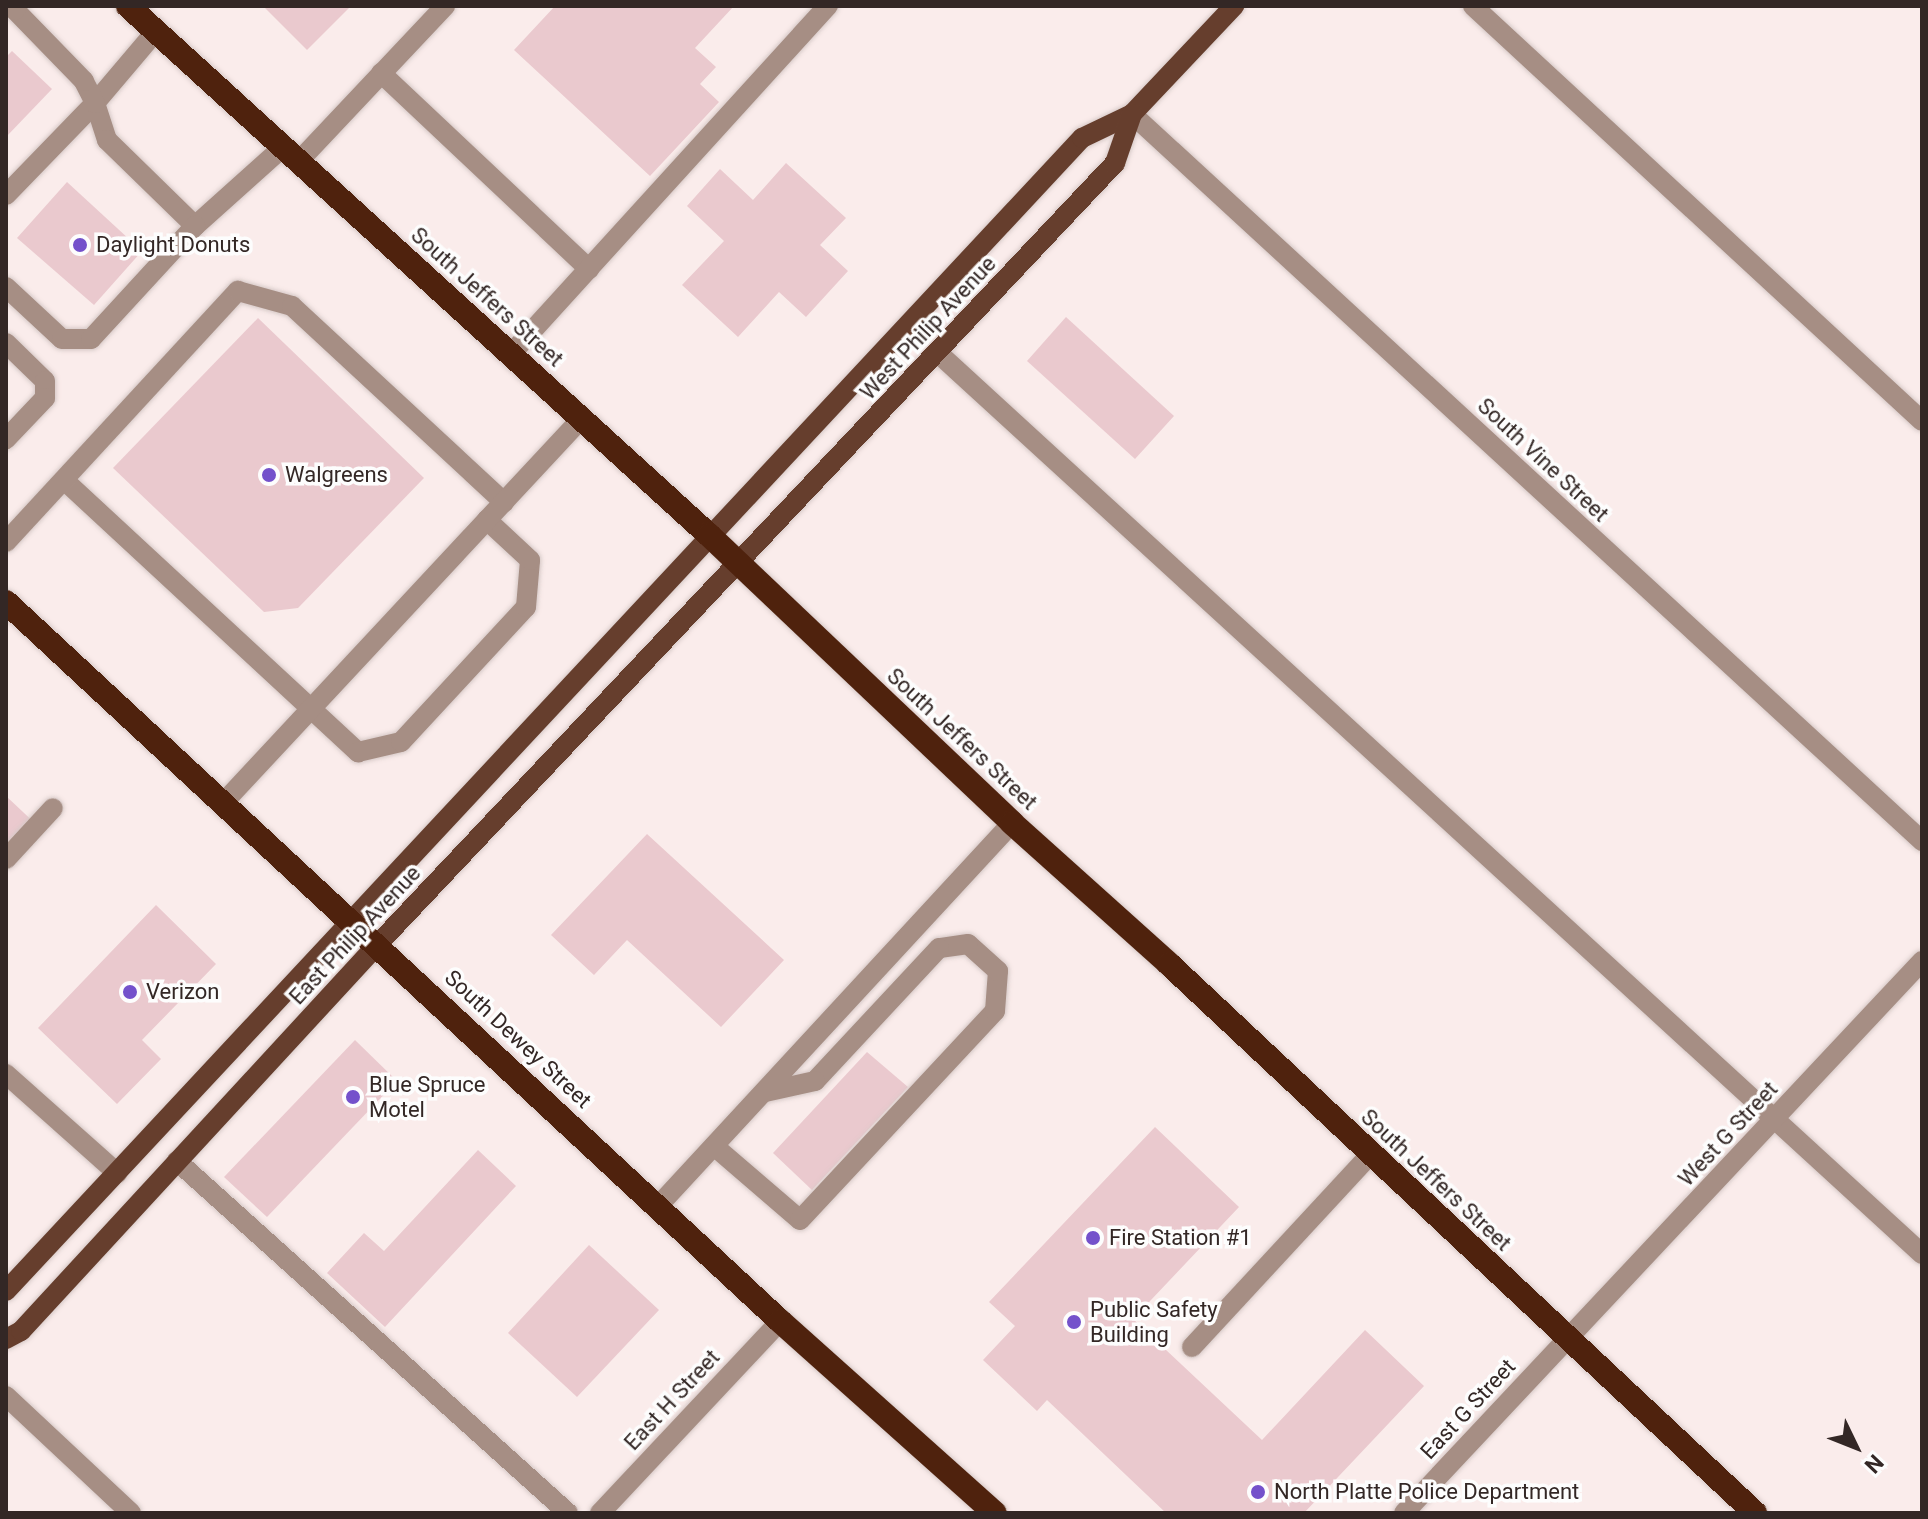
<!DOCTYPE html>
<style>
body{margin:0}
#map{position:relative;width:1928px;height:1519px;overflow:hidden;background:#faeceb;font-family:Roboto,sans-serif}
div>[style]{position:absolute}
.building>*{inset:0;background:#eac9ce}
.roads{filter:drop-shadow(0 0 2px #d6c9c7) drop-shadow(0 0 2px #d6c9c7)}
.minor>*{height:20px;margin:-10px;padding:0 10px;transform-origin:10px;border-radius:10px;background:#a68e84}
.major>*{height:20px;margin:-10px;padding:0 10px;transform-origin:10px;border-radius:10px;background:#663e2d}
.highway>*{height:24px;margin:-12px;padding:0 12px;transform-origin:12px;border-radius:12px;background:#4f220d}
.dots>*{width:22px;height:22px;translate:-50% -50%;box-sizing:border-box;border:4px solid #fdfdfd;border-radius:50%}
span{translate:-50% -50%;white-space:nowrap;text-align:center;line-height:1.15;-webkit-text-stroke:7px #fdfdfd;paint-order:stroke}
.poi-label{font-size:22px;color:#332725}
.left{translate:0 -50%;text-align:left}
.street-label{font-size:22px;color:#332725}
.frame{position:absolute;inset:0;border:8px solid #332725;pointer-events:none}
.north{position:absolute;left:1816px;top:1407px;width:80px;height:80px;-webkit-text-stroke:6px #fdfdfd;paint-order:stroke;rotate:133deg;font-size:22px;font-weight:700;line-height:32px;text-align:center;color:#332725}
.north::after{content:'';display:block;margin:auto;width:28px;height:36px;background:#332725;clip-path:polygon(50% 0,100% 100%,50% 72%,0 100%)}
</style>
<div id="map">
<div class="building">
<div style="clip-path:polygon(263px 6px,351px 6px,307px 50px)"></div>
<div style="clip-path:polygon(555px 6px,734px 6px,695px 48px,716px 67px,700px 84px,719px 102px,650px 176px,514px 50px)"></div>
<div style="clip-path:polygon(12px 51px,52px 89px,6px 137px,6px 57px)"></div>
<div style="clip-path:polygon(786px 163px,846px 218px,820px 245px,848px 271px,806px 317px,779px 292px,738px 337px,682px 285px,724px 241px,687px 206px,720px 169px,753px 200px)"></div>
<div style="clip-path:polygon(67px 182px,142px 251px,94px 305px,17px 238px)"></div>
<div style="clip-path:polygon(1066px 317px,1174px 416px,1135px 459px,1027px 361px)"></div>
<div style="clip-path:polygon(258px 318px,424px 478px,298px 608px,264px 612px,113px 468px)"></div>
<div style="clip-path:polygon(6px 796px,40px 828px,6px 861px)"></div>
<div style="clip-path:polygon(647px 834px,784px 960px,721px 1027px,627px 940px,594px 975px,551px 935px)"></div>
<div style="clip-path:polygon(156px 905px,216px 964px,142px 1040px,161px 1059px,117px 1104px,38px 1028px)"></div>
<div style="clip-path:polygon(355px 1040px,397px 1081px,267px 1217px,224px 1177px)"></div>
<div style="clip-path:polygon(867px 1052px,908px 1087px,812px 1190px,773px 1153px)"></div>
<div style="clip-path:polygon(1155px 1127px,1239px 1207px,1133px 1319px,1262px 1440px,1365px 1330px,1424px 1386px,1304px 1513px,1166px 1513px,1047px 1400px,1037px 1411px,983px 1360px,1015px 1326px,989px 1302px)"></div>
<div style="clip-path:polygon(478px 1150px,516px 1186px,385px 1327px,327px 1273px,364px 1233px,384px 1251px)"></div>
<div style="clip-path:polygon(589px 1245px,659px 1310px,577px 1397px,508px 1333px)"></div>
</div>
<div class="roads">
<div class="minor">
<div style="left:1473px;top:6px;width:611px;rotate:42.75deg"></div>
<div style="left:156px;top:31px;width:94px;rotate:130.3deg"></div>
<div style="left:95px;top:103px;width:39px;rotate:72deg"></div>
<div style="left:107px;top:140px;width:123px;rotate:44.3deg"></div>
<div style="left:195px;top:226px;width:118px;rotate:-41.9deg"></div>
<div style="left:381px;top:73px;width:286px;rotate:43.3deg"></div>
<div style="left:1132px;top:114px;width:1074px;rotate:42.62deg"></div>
<div style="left:299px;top:161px;width:213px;rotate:-46.7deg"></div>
<div style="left:6px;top:195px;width:128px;rotate:-45.9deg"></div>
<div style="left:95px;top:103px;width:25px;rotate:-117deg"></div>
<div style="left:84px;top:81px;width:99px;rotate:-134.2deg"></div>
<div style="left:15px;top:10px;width:4px;rotate:-63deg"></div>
<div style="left:6px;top:287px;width:76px;rotate:42.9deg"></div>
<div style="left:62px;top:339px;width:29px"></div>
<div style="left:91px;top:339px;width:154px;rotate:-47.4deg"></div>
<div style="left:6px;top:343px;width:54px;rotate:44.3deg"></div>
<div style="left:45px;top:381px;width:17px;rotate:90deg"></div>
<div style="left:45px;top:398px;width:57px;rotate:133.6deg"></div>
<div style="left:938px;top:353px;width:1334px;rotate:42.48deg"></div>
<div style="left:511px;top:354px;width:471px;rotate:-47.7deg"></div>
<div style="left:64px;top:480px;width:401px;rotate:42.8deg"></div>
<div style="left:358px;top:752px;width:44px;rotate:-13.1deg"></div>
<div style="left:401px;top:742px;width:184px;rotate:-47.2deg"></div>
<div style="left:526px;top:607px;width:47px;rotate:-85.1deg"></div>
<div style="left:530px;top:560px;width:59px;rotate:-137.1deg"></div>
<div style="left:6px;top:542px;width:342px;rotate:-47.3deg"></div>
<div style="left:238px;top:291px;width:56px;rotate:15.5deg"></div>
<div style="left:292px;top:306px;width:289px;rotate:42.8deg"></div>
<div style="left:224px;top:802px;width:525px;rotate:-47.01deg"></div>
<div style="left:6px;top:859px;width:69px;rotate:-47.3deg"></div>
<div style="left:6px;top:1074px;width:149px;rotate:41.7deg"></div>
<div style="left:714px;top:1146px;width:113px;rotate:40.7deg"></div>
<div style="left:800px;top:1220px;width:286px;rotate:-47deg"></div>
<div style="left:995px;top:1011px;width:40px;rotate:-85.7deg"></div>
<div style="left:998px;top:971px;width:40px;rotate:-138deg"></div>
<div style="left:968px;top:944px;width:29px;rotate:172deg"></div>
<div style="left:939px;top:948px;width:182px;rotate:133deg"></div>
<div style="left:815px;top:1081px;width:51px;rotate:167.6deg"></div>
<div style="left:177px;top:1161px;width:526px;rotate:42deg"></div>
<div style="left:659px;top:1205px;width:520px;rotate:-47.26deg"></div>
<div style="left:1192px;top:1347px;width:263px;rotate:-47.2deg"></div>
<div style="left:6px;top:1396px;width:171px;rotate:43.1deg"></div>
<div style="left:600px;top:1513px;width:263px;rotate:-46.8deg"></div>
<div style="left:1404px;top:1513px;width:757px;rotate:-46.82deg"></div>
</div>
<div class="major">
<div style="left:6px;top:1291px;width:1577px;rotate:-46.98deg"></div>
<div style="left:1082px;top:138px;width:55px;rotate:-25.6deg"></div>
<div style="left:1132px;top:114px;width:149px;rotate:-46.6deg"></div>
<div style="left:6px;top:1339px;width:17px;rotate:-28deg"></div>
<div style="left:21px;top:1331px;width:527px;rotate:-47.31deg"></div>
<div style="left:378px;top:944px;width:1074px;rotate:-46.66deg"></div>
<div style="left:1115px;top:163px;width:52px;rotate:-70.9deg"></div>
</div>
<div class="highway">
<div style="left:128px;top:6px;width:786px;rotate:42.32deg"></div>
<div style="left:709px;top:535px;width:418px;rotate:43.5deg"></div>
<div style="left:1012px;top:823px;width:211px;rotate:41.9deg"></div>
<div style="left:1169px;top:964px;width:803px;rotate:43.13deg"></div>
<div style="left:6px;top:602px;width:1056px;rotate:42.89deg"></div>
<div style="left:780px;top:1321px;width:288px;rotate:41.8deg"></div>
</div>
</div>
<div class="dots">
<div style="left:80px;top:245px;background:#7451cb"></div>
<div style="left:269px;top:475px;background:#7451cb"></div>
<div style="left:130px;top:992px;background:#7451cb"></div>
<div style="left:353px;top:1097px;background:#7451cb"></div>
<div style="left:1093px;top:1238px;background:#7451cb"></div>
<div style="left:1074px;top:1322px;background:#7451cb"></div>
<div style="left:1258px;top:1492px;background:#7451cb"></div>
</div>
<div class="poi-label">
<span class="left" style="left:96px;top:245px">Daylight Donuts</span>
<span class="left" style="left:285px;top:475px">Walgreens</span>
<span class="left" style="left:146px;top:992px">Verizon</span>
<span class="left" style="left:369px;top:1097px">Blue Spruce<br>Motel</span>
<span class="left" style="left:1109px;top:1238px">Fire Station #1</span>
<span class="left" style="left:1090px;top:1322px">Public Safety<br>Building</span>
<span class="left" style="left:1274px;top:1492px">North Platte Police Department</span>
</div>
<div class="street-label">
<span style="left:487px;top:297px;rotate:42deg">South Jeffers Street</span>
<span style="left:928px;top:328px;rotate:-47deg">West Philip Avenue</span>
<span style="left:1543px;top:460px;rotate:43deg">South Vine Street</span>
<span style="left:962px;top:739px;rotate:43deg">South Jeffers Street</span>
<span style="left:355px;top:935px;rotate:-47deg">East Philip Avenue</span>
<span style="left:518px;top:1039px;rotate:43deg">South Dewey Street</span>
<span style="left:1728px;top:1134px;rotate:-47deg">West G Street</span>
<span style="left:1436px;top:1180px;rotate:43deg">South Jeffers Street</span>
<span style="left:672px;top:1400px;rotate:-47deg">East H Street</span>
<span style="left:1468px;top:1409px;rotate:-47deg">East G Street</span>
</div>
<div class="frame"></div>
<div class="north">N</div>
</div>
